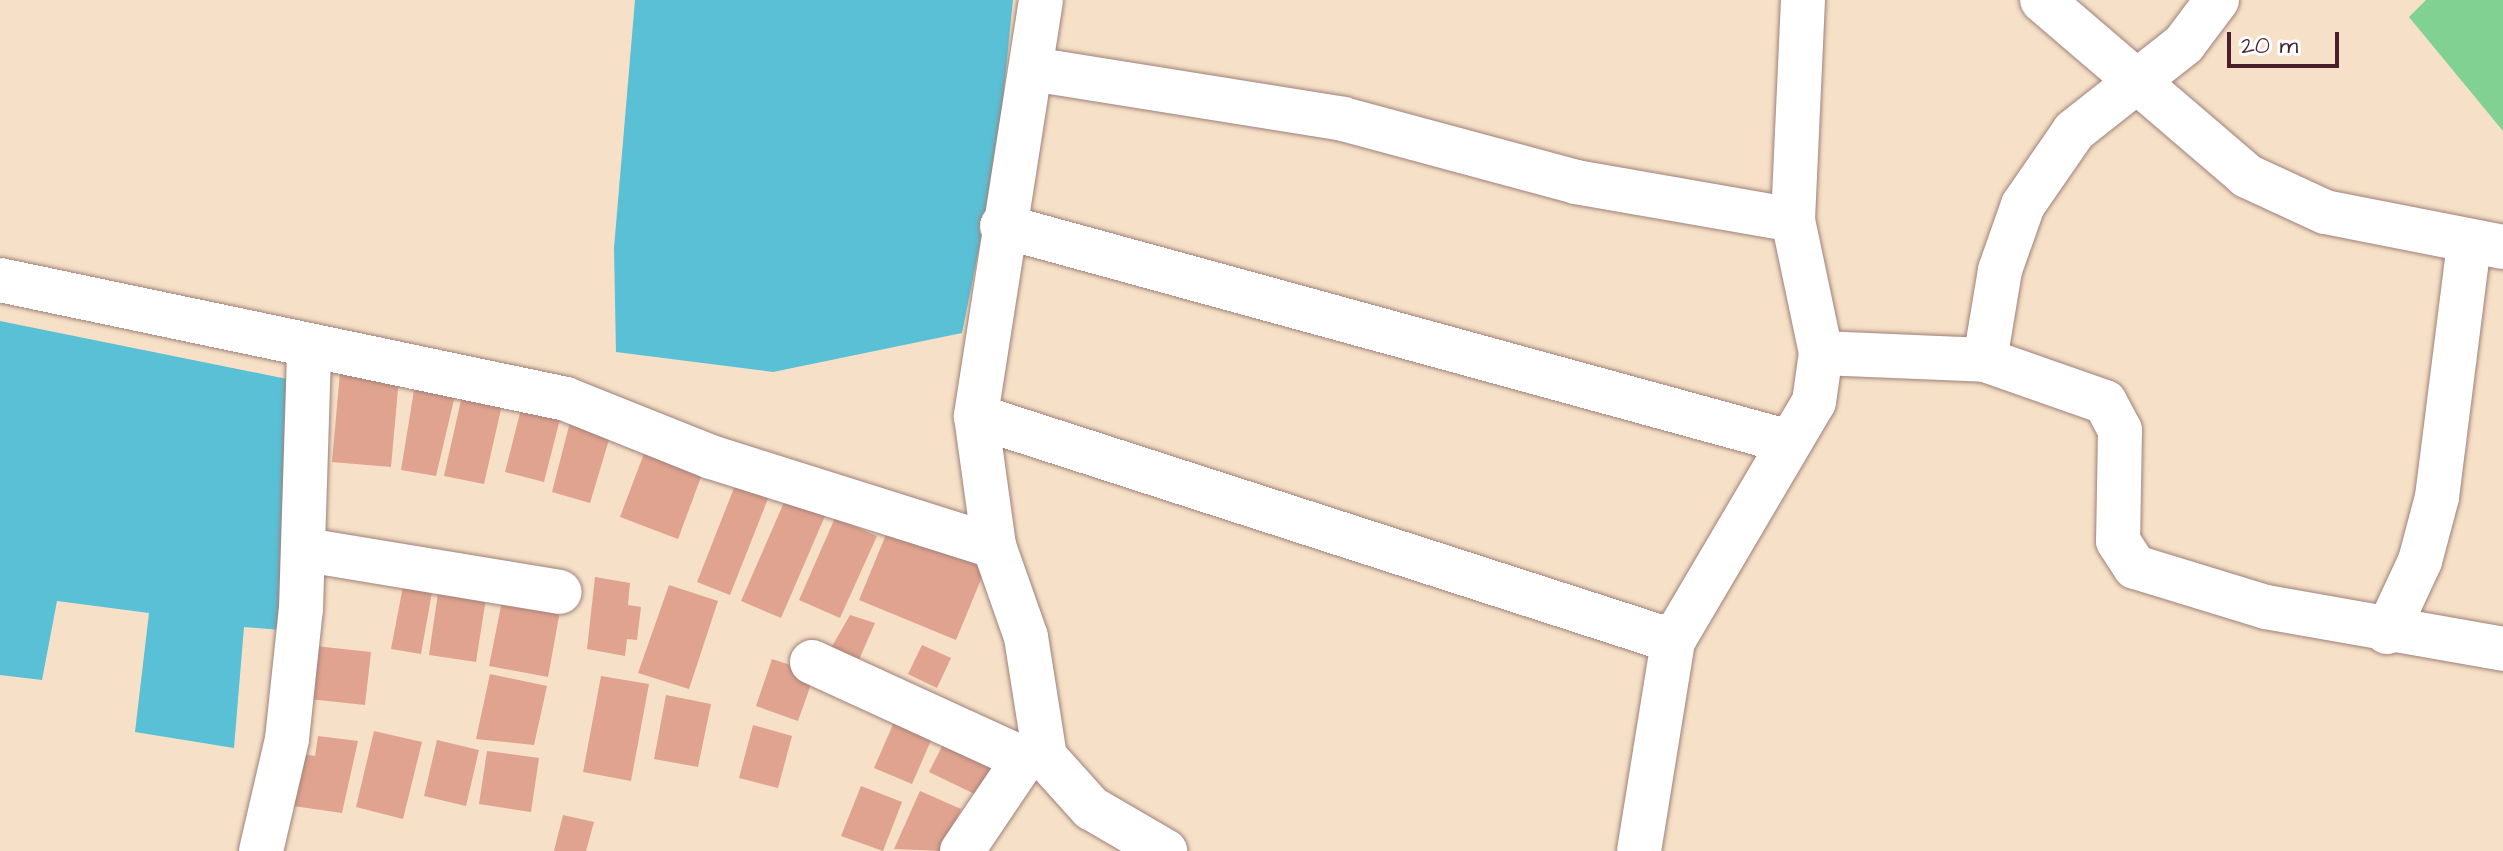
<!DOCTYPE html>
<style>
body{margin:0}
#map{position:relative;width:2503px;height:851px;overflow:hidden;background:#f6e0c7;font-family:"Architects Daughter",sans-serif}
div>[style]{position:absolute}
.green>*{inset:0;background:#80d192}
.water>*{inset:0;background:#59c0d6}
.building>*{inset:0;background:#e0a38f}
.roads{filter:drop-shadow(0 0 2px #a08079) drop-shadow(0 0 2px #a08079)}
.minor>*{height:44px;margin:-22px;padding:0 22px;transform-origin:22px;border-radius:22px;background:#fff}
span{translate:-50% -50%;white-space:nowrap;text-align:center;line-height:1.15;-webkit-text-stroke:6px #fff;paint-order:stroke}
.scale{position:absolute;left:2227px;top:32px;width:112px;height:36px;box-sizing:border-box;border:4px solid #4a1f2b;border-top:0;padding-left:10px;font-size:24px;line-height:28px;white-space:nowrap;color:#4a1f2b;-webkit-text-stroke:6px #fff;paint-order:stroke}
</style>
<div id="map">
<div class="green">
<div style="clip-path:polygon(2426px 0,2503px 0,2503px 131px,2409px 17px)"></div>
</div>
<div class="water">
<div style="clip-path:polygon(635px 0,1013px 0,997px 159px,962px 333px,773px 372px,616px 352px,614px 248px)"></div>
<div style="clip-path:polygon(0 321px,297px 381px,281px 630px,244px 627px,234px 748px,135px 732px,149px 613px,57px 601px,42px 680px,0 675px)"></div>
</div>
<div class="building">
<div style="clip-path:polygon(340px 372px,399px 378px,391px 467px,332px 462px)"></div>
<div style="clip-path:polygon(416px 378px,457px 387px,436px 476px,401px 470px)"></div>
<div style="clip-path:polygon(464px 387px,504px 396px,484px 484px,444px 476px)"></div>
<div style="clip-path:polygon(521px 409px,560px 419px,544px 482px,505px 472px)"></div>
<div style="clip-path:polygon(570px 422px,611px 433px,590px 503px,552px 492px)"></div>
<div style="clip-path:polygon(646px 448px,704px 469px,678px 539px,620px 517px)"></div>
<div style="clip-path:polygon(736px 483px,769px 496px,730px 595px,697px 582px)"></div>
<div style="clip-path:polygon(785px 500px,825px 516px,781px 618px,741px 601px)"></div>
<div style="clip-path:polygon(835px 518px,877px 536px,840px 618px,799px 600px)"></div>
<div style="clip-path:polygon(892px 520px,989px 560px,956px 640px,859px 600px)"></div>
<div style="clip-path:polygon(405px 576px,434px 581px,421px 654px,391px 649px)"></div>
<div style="clip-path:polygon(595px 577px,630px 583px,628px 605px,641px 607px,637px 640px,627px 639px,625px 656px,587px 649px)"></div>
<div style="clip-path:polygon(669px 585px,718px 601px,689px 689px,638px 673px)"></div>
<div style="clip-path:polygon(439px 586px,486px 598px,476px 662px,429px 655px)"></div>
<div style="clip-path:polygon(502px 601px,560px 611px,548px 677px,489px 666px)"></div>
<div style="clip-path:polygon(850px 615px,875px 623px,858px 662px,831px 648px)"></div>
<div style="clip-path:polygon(922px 645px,951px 658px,937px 688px,908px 674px)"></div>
<div style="clip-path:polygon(315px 646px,371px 652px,365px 705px,309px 699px)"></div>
<div style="clip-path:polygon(772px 659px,815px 673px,798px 721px,756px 706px)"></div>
<div style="clip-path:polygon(490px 674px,547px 686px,534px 745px,476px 739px)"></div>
<div style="clip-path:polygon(601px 676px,649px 684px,631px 781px,583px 772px)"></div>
<div style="clip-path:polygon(666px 695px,711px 704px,698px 767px,654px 759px)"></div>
<div style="clip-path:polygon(898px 713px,936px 729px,912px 784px,874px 768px)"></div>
<div style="clip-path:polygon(753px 725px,792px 736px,778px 788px,739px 778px)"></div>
<div style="clip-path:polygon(374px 731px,422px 742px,403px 819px,356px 807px)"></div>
<div style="clip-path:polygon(950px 731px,1009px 759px,989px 801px,929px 772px)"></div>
<div style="clip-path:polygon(318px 736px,358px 741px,342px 813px,293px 806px,302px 754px,315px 756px)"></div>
<div style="clip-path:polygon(437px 740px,479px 750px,466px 806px,424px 796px)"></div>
<div style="clip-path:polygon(487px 751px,539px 758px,531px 812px,479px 804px)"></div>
<div style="clip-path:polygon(861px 786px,902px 802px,883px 851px,841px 836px)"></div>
<div style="clip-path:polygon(920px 791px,961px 809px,942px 851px,894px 849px)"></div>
<div style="clip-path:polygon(563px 815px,594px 822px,586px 851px,554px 851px)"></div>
</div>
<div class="roads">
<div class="minor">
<div style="left:1041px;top:0;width:421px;rotate:98.9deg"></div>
<div style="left:976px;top:416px;width:732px;rotate:17.89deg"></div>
<div style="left:2042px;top:0;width:270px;rotate:40.6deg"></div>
<div style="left:2247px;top:176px;width:86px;rotate:24.8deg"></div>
<div style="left:2325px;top:212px;width:181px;rotate:11.1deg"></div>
<div style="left:1032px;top:69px;width:315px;rotate:9.1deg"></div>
<div style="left:1343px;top:119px;width:241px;rotate:15.1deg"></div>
<div style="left:1576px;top:182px;width:220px;rotate:9.9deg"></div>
<div style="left:1002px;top:226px;width:813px;rotate:15.34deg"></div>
<div style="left:0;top:280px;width:578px;rotate:11.87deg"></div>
<div style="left:566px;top:399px;width:156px;rotate:21.8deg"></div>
<div style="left:711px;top:457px;width:297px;rotate:17.5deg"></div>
<div style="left:994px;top:546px;width:96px;rotate:70.6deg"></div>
<div style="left:1026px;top:637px;width:121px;rotate:81deg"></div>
<div style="left:1045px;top:757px;width:69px;rotate:48deg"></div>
<div style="left:1091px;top:808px;width:86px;rotate:30.2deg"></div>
<div style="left:1821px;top:353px;width:164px;rotate:2.4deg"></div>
<div style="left:1985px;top:360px;width:127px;rotate:19.3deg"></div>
<div style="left:2105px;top:402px;width:32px;rotate:62deg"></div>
<div style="left:2120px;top:430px;width:111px;rotate:91deg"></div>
<div style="left:2118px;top:541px;width:31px;rotate:57deg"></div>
<div style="left:2135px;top:567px;width:137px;rotate:17deg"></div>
<div style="left:2266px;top:607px;width:241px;rotate:10deg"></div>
<div style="left:1985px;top:360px;width:91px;rotate:-80.5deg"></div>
<div style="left:2000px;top:270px;width:69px;rotate:-70.5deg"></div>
<div style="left:2023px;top:205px;width:90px;rotate:-55.4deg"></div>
<div style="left:2074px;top:131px;width:140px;rotate:-38.3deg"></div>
<div style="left:2184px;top:44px;width:55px;rotate:-53.1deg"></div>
<div style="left:976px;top:416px;width:131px;rotate:82.1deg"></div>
<div style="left:306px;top:550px;width:257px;rotate:9.4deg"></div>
<div style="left:2387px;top:632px;width:78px;rotate:-65.1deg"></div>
<div style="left:2420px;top:561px;width:66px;rotate:-75.1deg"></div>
<div style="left:2437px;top:497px;width:257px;rotate:-82.8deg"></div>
<div style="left:812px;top:662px;width:233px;rotate:24.6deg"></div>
<div style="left:261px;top:851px;width:115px;rotate:-76.9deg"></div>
<div style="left:287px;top:739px;width:131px;rotate:-83.9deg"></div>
<div style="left:301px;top:609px;width:260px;rotate:-88.2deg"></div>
<div style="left:962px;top:851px;width:111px;rotate:-56deg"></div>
<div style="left:1024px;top:759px;width:21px;rotate:-5deg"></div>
<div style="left:1639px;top:851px;width:213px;rotate:-80.8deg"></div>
<div style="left:1673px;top:641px;width:277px;rotate:-59.5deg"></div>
<div style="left:1814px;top:402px;width:49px;rotate:-81.9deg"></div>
<div style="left:1821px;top:353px;width:136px;rotate:-101.9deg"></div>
<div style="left:1793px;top:220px;width:220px;rotate:-87.4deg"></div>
</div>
</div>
<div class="scale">20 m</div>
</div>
